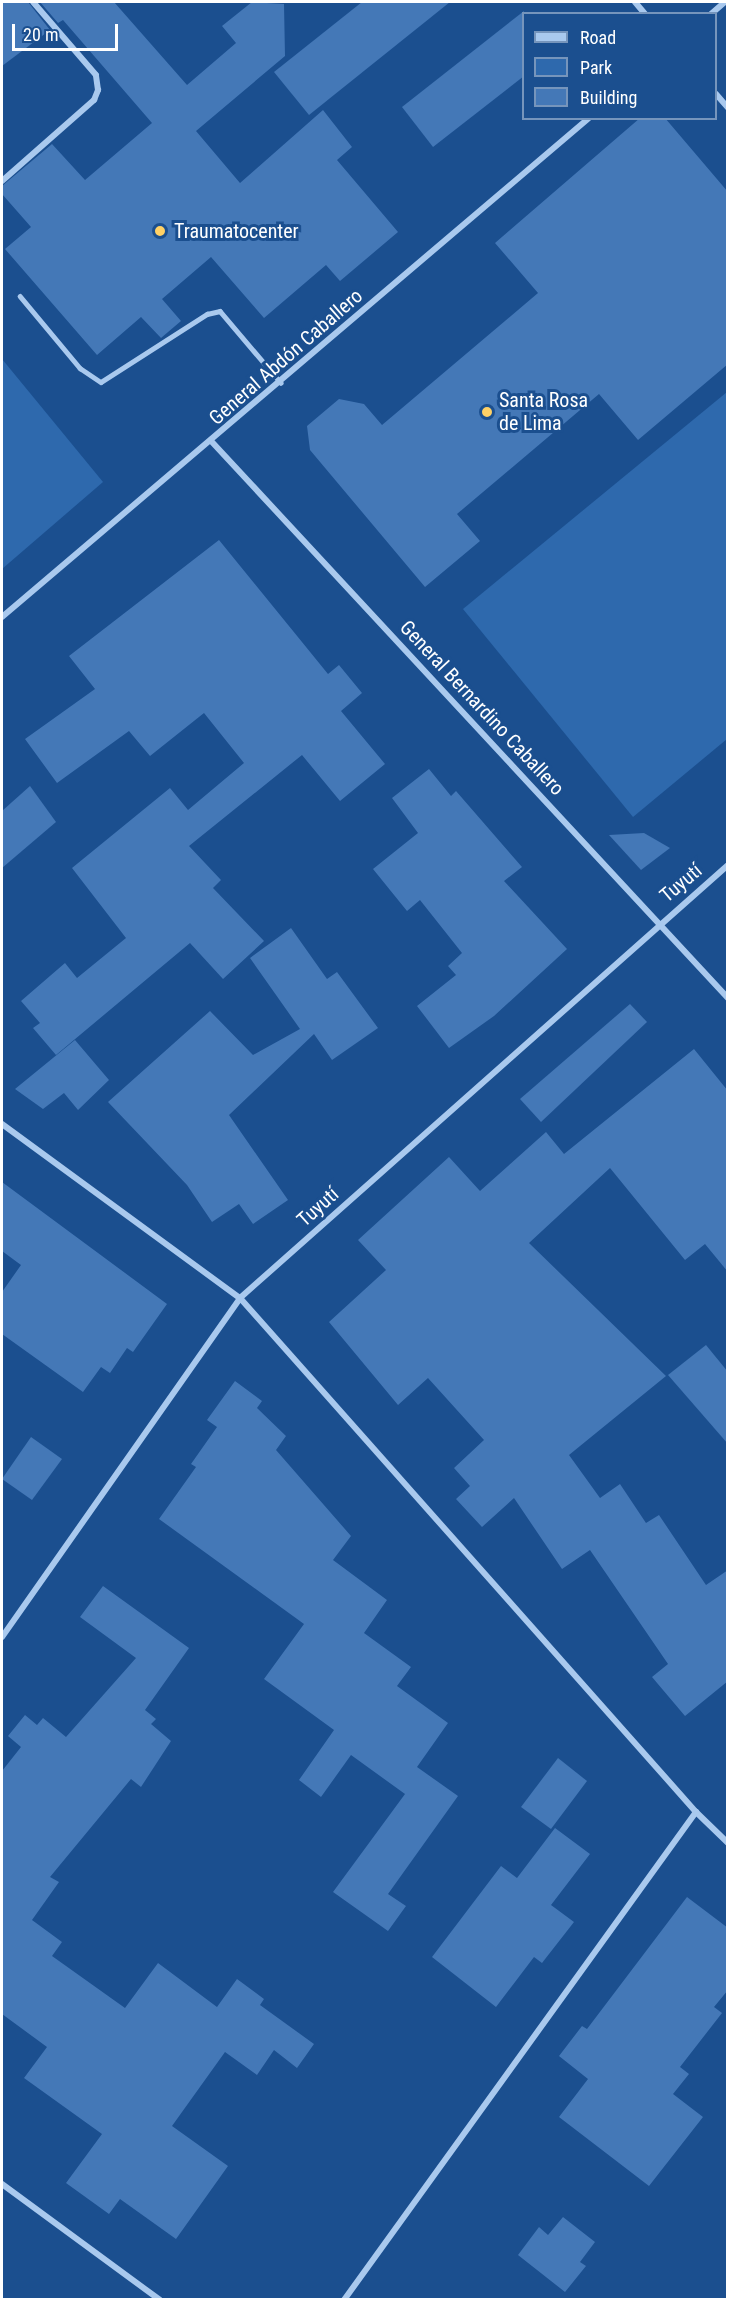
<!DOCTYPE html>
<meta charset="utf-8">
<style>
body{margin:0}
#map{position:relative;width:729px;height:2301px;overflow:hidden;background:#1b4f8f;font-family:"Roboto Condensed",sans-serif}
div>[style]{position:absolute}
.green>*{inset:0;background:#2e69ad}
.building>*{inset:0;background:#4478b7}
.service>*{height:4.5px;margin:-2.25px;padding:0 2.25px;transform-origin:2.25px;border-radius:2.25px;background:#a9c9ee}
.minor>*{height:6px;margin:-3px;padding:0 3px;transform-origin:3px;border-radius:3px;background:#a9c9ee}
.dots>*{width:16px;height:16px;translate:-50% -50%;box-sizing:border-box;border:3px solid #1b4f8f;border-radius:50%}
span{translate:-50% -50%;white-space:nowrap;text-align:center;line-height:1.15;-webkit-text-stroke:6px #1b4f8f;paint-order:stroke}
.poi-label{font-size:20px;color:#fff}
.left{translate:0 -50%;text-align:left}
.street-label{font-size:20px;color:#fff}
.frame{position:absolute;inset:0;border:3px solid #fff;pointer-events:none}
.legend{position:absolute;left:522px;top:12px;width:195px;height:108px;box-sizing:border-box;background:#1b4f8f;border:2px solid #7695bc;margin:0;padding:8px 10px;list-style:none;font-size:18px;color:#fff}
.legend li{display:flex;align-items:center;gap:12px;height:30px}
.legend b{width:30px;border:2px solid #7695bc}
.scale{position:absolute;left:12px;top:24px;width:106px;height:27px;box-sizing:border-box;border:3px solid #fff;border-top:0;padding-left:8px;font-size:18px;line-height:21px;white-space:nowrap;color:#fff;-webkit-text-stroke:4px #1b4f8f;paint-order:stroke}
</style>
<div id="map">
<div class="green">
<div style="clip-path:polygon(2px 359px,103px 482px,2px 569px)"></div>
<div style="clip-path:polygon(727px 392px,727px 739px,633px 817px,463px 609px)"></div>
</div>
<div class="building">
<div style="clip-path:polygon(2px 2px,28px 2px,50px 30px,2px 66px)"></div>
<div style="clip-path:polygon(40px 2px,114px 2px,187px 85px,236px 43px,222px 26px,252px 2px,284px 4px,285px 56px,196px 131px,240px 183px,323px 110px,352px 147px,337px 160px,398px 232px,340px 281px,326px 265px,264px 318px,211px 257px,162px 299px,181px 321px,161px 338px,141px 317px,97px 355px,5px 249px,31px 227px,2px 194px,2px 186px,52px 144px,85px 180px,152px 123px,63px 20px,58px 23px)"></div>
<div style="clip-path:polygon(362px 2px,450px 2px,309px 115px,274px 72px)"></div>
<div style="clip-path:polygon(524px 11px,524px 76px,433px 147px,402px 107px)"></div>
<div style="clip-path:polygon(640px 118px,665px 118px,728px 192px,728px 364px,638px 440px,599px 394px,457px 514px,480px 541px,425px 587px,310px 450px,307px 426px,339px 399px,364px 404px,382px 425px,538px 293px,495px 243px)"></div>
<div style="clip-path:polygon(219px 540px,328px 674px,339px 665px,362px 693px,341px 711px,385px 764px,340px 801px,302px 755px,189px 846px,221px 880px,213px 888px,264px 941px,223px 979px,190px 943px,56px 1055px,33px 1028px,40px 1023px,21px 1001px,65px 963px,77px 978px,126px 938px,72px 868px,170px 788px,188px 810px,244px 763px,204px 713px,150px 756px,129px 731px,57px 783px,25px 739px,95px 689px,69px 656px)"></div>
<div style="clip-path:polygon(429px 769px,451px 796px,456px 791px,522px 867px,504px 881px,567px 949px,494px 1016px,449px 1048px,417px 1006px,456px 975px,448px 966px,462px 953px,420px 900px,407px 911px,373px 869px,418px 833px,392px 798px)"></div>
<div style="clip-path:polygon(30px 786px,56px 822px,2px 868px,2px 811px)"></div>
<div style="clip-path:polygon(644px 833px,670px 848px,641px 870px,609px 835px)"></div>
<div style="clip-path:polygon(291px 928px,327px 979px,337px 972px,378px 1028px,332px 1060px,314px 1034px,229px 1115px,288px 1200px,253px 1224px,239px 1204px,212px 1222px,187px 1185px,108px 1102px,210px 1011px,253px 1055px,300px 1029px,250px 958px)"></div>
<div style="clip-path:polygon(630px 1004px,647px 1022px,541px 1122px,520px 1099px)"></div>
<div style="clip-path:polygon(75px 1040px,109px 1080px,78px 1110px,64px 1093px,43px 1109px,15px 1089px)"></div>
<div style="clip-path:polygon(694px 1049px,728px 1091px,728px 1272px,705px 1244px,685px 1260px,610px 1168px,529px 1243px,666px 1376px,569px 1455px,600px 1498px,620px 1484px,646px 1523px,659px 1515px,706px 1585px,728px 1570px,728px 1681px,685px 1716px,652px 1677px,668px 1664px,590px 1550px,562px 1569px,514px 1498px,482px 1527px,456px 1499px,470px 1486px,454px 1468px,484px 1440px,428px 1378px,398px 1405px,329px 1322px,386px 1270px,358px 1240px,449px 1157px,480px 1191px,546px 1132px,564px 1154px)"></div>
<div style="clip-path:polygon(2px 1182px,167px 1304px,133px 1352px,127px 1348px,110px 1373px,101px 1367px,83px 1392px,2px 1334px,2px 1292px,21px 1265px,2px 1251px)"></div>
<div style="clip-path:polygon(706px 1345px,728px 1372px,728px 1444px,668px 1375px)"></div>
<div style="clip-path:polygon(235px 1381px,262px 1401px,257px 1408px,286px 1436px,276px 1450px,351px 1536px,333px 1560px,387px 1600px,364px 1633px,411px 1667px,397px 1686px,448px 1723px,417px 1767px,458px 1796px,388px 1894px,406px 1906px,388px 1931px,333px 1892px,405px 1794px,351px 1755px,321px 1797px,299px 1780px,334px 1730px,264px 1679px,304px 1624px,159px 1519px,196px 1467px,191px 1464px,217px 1427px,207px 1420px)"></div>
<div style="clip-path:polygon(31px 1437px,62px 1459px,32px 1500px,2px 1479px)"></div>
<div style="clip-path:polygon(103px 1586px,189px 1648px,145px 1710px,156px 1719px,151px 1724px,171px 1741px,141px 1787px,131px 1779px,50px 1877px,59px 1882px,32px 1920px,62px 1942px,52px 1956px,125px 2008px,158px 1963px,217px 2007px,237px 1979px,264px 1999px,260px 2005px,314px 2044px,297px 2068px,274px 2050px,257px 2075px,225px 2052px,172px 2126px,228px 2166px,176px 2239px,120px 2199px,109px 2214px,66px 2183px,102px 2134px,24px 2078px,47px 2047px,2px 2014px,2px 1771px,21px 1747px,8px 1736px,25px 1715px,37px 1725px,43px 1718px,66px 1737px,136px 1658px,80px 1617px)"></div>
<div style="clip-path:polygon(558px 1758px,587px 1781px,551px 1829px,521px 1807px)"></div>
<div style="clip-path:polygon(555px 1828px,590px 1854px,551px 1905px,574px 1922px,542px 1963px,534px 1957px,496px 2007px,432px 1957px,501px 1866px,517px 1878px)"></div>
<div style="clip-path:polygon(687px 1897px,728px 1928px,728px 1990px,714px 2007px,722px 2013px,680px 2067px,689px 2074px,673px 2094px,703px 2117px,649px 2186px,559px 2117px,588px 2079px,559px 2056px,582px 2026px,587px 2029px)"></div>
<div style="clip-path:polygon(563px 2217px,595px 2242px,580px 2262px,586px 2266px,565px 2292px,518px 2255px,539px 2227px,548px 2235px)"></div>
</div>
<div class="service">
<div style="left:20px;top:296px;width:94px;rotate:50.2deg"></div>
<div style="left:80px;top:368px;width:25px;rotate:34deg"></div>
<div style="left:101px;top:382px;width:126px;rotate:-32.7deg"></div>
<div style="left:207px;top:314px;width:13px;rotate:-13deg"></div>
<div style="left:220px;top:311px;width:94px;rotate:49.7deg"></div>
</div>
<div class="minor">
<div style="left:635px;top:2px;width:16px;rotate:50deg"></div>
<div style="left:711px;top:14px;width:18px;rotate:-41deg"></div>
<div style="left:716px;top:94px;width:18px;rotate:49deg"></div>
<div style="left:2px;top:181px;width:123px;rotate:-41.4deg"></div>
<div style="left:94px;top:100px;width:11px;rotate:-68deg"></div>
<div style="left:98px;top:90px;width:15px;rotate:-98deg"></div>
<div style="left:96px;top:75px;width:96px;rotate:-130.8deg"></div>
<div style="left:212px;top:442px;width:759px;rotate:47.14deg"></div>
<div style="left:2px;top:617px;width:770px;rotate:-40.37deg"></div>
<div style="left:2px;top:1124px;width:295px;rotate:36.2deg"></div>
<div style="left:240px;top:1298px;width:687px;rotate:48.42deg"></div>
<div style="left:696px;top:1812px;width:45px;rotate:44.1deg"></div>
<div style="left:2px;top:1637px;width:414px;rotate:-54.9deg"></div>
<div style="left:240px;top:1298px;width:652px;rotate:-41.58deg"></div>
<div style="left:2px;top:2184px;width:196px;rotate:36.3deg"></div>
<div style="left:344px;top:2300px;width:602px;rotate:-54.2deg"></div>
</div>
<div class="dots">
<div style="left:160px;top:231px;background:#ffd166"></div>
<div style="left:487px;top:412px;background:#ffd166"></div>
</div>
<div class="poi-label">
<span class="left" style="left:174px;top:231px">Traumatocenter</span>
<span class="left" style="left:499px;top:412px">Santa Rosa<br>de Lima</span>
</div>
<div class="street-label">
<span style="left:286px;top:357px;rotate:-41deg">General Abdón Caballero</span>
<span style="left:482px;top:708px;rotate:47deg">General Bernardino Caballero</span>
<span style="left:681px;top:883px;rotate:-40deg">Tuyutí</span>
<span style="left:318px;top:1207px;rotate:-42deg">Tuyutí</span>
</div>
<div class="frame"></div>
<ul class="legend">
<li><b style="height:8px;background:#a9c9ee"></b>Road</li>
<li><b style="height:16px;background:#2e69ad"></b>Park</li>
<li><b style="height:16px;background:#4478b7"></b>Building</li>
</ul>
<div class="scale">20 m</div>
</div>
